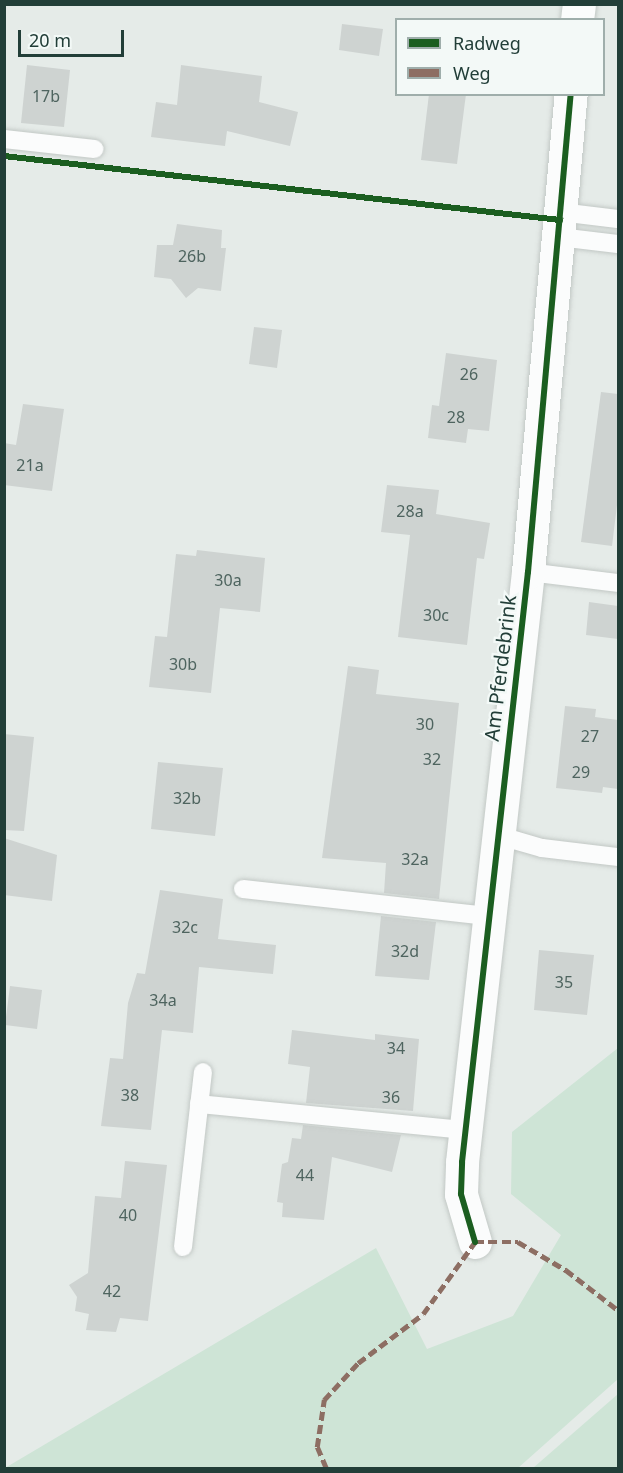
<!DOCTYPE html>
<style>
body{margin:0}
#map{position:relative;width:623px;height:1473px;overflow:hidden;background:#e5ebe8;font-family:"Noto Sans",sans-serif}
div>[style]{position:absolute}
.green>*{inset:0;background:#cee4d6}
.building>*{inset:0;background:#ced3d1}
.roads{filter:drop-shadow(0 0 2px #c2c8c5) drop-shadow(0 0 2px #c2c8c5)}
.lane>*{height:18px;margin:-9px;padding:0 9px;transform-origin:9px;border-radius:9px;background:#fbfcfc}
.street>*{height:33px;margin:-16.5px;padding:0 16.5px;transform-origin:16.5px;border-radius:16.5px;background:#fbfcfc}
.quiet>*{height:4.5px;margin-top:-2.25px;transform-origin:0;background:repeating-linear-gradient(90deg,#8d6e63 0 9px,transparent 0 13.5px)}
.cycleway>*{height:6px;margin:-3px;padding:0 3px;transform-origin:3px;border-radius:3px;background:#1b5e20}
span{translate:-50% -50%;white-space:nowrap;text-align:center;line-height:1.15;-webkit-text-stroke:4.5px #f3f9f7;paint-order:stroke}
.number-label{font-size:16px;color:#4e645f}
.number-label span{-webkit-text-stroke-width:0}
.street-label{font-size:20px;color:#223e38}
.frame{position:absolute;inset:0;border:6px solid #223e38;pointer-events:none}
.legend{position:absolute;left:395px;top:18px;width:210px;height:78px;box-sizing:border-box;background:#f3f9f7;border:2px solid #9faeab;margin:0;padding:8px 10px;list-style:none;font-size:18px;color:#223e38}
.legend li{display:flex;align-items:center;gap:12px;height:30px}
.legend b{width:30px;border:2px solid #9faeab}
.scale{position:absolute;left:18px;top:30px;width:106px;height:27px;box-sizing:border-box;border:3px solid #223e38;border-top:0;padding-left:8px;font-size:18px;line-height:21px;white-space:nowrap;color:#223e38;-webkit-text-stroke:4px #f3f9f7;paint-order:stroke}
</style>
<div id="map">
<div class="green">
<div style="clip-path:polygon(618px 1048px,618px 1379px,518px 1468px,5px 1468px,376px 1248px,427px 1349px,513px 1316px,561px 1235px,511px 1194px,512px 1132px)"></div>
<div style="clip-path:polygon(618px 1394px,618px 1468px,533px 1468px)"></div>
</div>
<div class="building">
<div style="clip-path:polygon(342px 24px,383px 29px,379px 56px,339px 50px)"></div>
<div style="clip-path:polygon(27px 65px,70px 70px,64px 127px,21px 123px)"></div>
<div style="clip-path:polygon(181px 65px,262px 76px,259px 102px,298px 112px,290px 146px,227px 131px,225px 146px,151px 137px,156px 102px,177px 105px)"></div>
<div style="clip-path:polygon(429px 94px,466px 94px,457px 164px,421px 160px)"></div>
<div style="clip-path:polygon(177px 224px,222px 230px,221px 248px,226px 248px,221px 291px,198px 288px,186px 298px,171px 279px,154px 277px,157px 245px,173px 245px)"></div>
<div style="clip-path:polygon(254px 327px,282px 330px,277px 368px,249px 364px)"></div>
<div style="clip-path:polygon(446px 353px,497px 360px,489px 431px,468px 429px,466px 443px,428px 438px,432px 405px,439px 406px)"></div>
<div style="clip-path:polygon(601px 392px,618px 394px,618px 497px,612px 546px,581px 542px)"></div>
<div style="clip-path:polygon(23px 404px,64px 409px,52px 491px,4px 485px,4px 443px,16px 445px)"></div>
<div style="clip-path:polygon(387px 485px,439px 490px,436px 514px,490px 523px,484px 559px,477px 558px,467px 645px,398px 637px,410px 535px,381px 532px)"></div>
<div style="clip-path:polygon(197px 550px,265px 558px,260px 612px,220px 608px,211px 693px,149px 687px,155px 636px,167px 637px,176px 554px,196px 556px)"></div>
<div style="clip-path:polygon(589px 602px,618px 606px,618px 639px,586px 635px)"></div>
<div style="clip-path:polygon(348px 666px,379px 670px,376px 694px,459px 703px,439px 899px,384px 893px,386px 863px,322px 858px)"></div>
<div style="clip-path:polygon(565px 706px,596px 709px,595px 717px,618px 720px,618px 789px,603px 787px,602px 793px,556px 788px)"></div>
<div style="clip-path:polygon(4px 734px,34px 737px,24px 831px,4px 830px)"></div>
<div style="clip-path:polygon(158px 762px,223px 768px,215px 836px,151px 829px)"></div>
<div style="clip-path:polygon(4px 838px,57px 855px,52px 901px,4px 895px)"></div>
<div style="clip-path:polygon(160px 890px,223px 899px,218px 939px,276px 945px,273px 974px,199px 967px,193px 1033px,162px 1030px,151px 1130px,101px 1126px,110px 1058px,123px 1059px,128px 1003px,137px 973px,145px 974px)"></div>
<div style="clip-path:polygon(381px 916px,436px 922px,429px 980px,375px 976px)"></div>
<div style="clip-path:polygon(539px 950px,594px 955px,587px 1015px,534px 1010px)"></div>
<div style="clip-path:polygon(10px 986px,42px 990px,37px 1029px,5px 1025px)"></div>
<div style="clip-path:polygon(292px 1030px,375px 1040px,375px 1034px,419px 1039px,413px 1111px,306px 1103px,310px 1067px,288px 1064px)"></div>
<div style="clip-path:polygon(303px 1125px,401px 1135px,392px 1172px,332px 1157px,324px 1220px,282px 1217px,283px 1203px,277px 1202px,282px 1164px,288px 1162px,292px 1138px,301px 1139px)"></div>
<div style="clip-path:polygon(125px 1161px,167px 1165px,148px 1321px,120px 1318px,116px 1332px,86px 1330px,89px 1314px,75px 1311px,77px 1297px,69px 1285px,88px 1273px,95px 1196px,121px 1198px)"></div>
</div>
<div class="roads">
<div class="lane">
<div style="left:4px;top:139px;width:91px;rotate:6.3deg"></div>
<div style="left:560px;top:212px;width:58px;rotate:6.9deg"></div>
<div style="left:559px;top:237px;width:59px;rotate:6.8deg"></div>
<div style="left:528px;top:572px;width:91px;rotate:7deg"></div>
<div style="left:497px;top:835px;width:47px;rotate:16.1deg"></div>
<div style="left:542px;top:848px;width:77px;rotate:6.8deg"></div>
<div style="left:243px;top:889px;width:246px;rotate:6.3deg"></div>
<div style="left:199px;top:1104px;width:266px;rotate:5.6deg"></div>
<div style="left:183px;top:1247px;width:176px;rotate:-83.5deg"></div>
</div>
<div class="street">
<div style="left:577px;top:20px;width:16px;rotate:-83deg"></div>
<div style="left:475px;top:1242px;width:50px;rotate:-106.3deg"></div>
<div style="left:461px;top:1194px;width:32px;rotate:-88deg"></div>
<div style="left:462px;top:1162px;width:594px;rotate:-83.62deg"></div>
<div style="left:528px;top:572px;width:480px;rotate:-84.9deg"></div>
</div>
</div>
<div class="quiet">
<div style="left:326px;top:1468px;width:23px;rotate:-113deg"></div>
<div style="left:317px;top:1447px;width:48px;rotate:-81.5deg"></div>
<div style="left:324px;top:1400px;width:50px;rotate:-47.4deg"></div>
<div style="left:358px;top:1363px;width:81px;rotate:-37deg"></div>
<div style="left:423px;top:1314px;width:89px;rotate:-54.2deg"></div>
<div style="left:475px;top:1242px;width:43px"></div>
<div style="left:518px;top:1242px;width:56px;rotate:30.3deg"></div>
<div style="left:566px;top:1270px;width:66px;rotate:37.6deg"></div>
</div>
<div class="cycleway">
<div style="left:4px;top:156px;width:560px;rotate:6.57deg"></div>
<div style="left:475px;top:1242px;width:50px;rotate:-106.3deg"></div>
<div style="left:461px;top:1194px;width:32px;rotate:-88deg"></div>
<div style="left:462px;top:1162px;width:594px;rotate:-83.62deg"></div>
<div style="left:528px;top:572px;width:480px;rotate:-84.9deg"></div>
</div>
<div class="number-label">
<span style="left:46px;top:96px">17b</span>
<span style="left:192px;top:256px">26b</span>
<span style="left:469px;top:374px">26</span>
<span style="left:456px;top:417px">28</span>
<span style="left:30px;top:465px">21a</span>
<span style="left:410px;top:511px">28a</span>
<span style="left:228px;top:580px">30a</span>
<span style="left:436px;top:615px">30c</span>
<span style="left:183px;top:664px">30b</span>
<span style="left:425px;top:724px">30</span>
<span style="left:590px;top:736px">27</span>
<span style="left:432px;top:759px">32</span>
<span style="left:581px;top:772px">29</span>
<span style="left:187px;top:798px">32b</span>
<span style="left:415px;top:859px">32a</span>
<span style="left:185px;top:927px">32c</span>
<span style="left:405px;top:951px">32d</span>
<span style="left:564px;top:982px">35</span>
<span style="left:163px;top:1000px">34a</span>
<span style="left:396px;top:1048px">34</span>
<span style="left:130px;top:1095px">38</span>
<span style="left:391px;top:1097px">36</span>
<span style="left:305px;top:1175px">44</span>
<span style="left:128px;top:1215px">40</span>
<span style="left:112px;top:1291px">42</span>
</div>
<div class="street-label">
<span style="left:500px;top:668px;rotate:-83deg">Am Pferdebrink</span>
</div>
<div class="frame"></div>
<ul class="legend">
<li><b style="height:8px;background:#1b5e20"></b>Radweg</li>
<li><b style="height:8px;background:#8d6e63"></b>Weg</li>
</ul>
<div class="scale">20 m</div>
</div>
